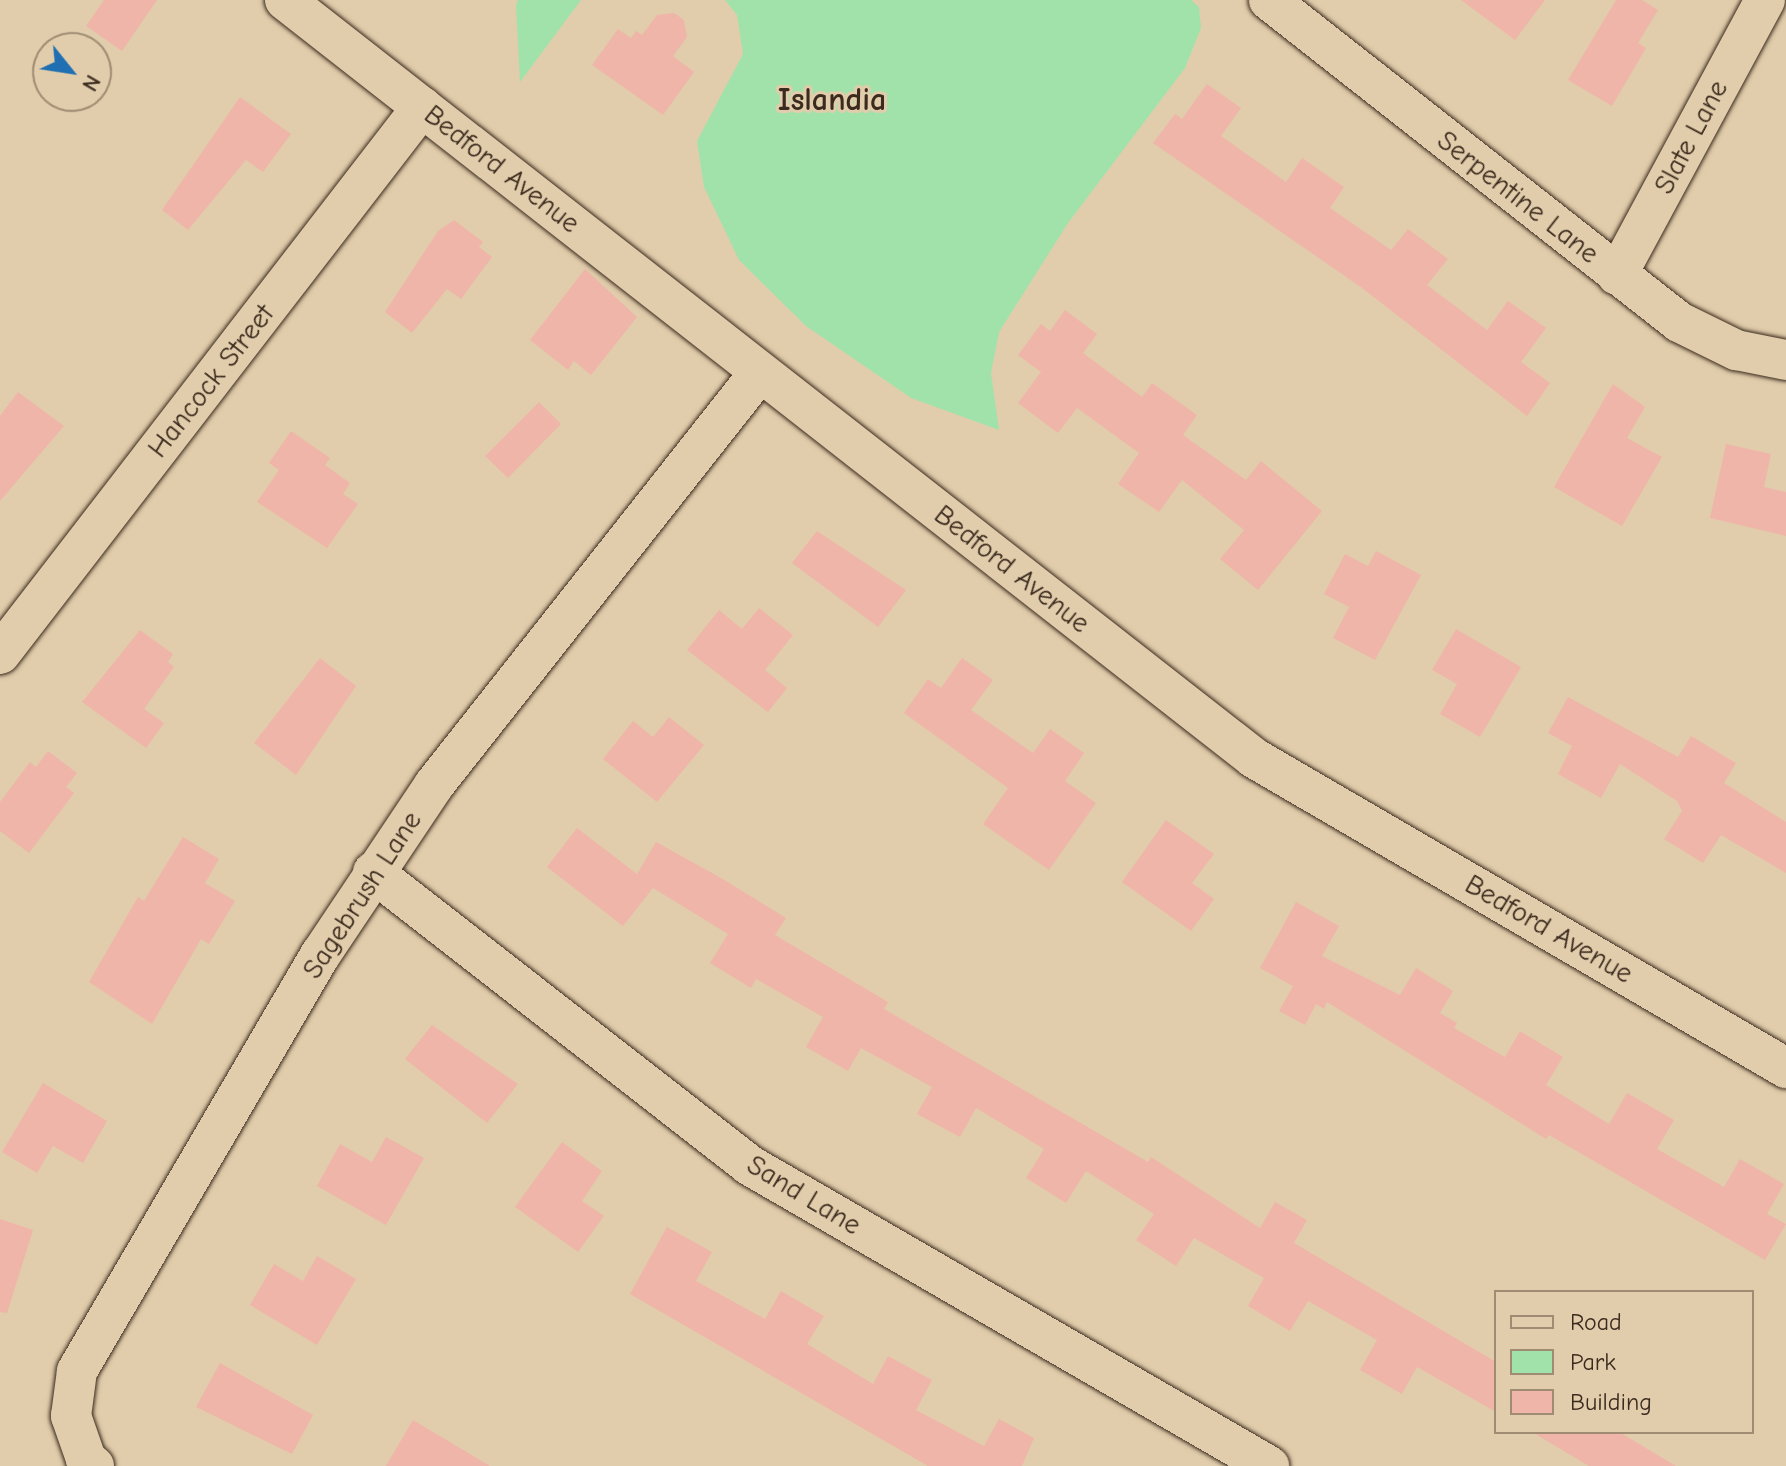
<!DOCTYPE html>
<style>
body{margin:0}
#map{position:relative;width:1786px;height:1466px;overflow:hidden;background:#e1cdab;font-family:"Comic Neue",sans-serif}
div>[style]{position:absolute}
.green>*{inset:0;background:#a1e2ab}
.building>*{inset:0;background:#efb5a9}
.roads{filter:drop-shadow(0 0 2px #3b2a1e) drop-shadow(0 0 2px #3b2a1e)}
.street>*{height:40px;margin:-20px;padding:0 20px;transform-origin:20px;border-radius:20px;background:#e1cdab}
span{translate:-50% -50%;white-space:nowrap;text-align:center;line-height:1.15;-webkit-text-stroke:6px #e1cdab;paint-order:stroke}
.street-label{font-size:28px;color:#3b2a1e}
.quarter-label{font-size:32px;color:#3b2a1e;font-weight:700}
.legend{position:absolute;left:1494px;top:1290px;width:260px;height:144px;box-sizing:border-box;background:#e1cdab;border:2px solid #9f8c73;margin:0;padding:10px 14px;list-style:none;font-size:24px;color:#3b2a1e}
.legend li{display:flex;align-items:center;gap:16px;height:40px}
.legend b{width:40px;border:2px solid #9f8c73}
.north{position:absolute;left:32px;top:32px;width:80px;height:80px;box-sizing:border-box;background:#e1cdab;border:2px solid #9f8c73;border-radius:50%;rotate:120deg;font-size:22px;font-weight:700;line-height:32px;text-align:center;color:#3b2a1e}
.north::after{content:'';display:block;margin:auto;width:28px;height:36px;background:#1f6fb2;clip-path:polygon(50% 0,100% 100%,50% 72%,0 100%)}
</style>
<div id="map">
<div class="green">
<div style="clip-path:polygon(518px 0,581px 0,520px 82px,516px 5px)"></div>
<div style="clip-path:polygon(725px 0,1191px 0,1199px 7px,1201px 28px,1185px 68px,1068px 223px,999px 332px,991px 373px,999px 430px,911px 398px,806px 326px,739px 260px,704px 187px,697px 141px,743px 54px,737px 15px)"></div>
</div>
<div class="building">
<div style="clip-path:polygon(104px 0,157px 0,122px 51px,86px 26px)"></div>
<div style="clip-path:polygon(1461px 0,1545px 0,1515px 40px)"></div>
<div style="clip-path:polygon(1616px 0,1642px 0,1658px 10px,1638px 43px,1646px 48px,1612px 106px,1568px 80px)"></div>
<div style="clip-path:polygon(674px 13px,684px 20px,687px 37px,673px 56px,694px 72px,663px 115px,592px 65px,618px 29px,631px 38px,636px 31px,642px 35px,657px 15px)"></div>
<div style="clip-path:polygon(1207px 84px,1241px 108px,1221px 136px,1286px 182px,1302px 158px,1344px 187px,1330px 208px,1391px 250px,1408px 229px,1448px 259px,1427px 285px,1487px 330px,1508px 301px,1546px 328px,1521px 362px,1550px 383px,1527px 416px,1362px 288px,1153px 143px,1175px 114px,1182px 119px)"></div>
<div style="clip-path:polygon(240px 97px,291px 134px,263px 172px,246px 160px,188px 230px,162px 210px)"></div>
<div style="clip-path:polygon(454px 220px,483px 242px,479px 247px,492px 257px,461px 299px,447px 289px,412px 333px,385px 312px,438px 231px)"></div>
<div style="clip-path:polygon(585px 269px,637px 317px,591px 375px,574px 361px,568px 370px,530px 340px)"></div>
<div style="clip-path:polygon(1065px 310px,1097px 334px,1083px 353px,1142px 397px,1152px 383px,1197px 415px,1183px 435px,1246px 480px,1261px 461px,1322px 511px,1258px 590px,1220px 559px,1244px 530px,1182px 480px,1159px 512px,1118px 484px,1139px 453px,1077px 408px,1058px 433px,1018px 403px,1041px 372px,1018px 355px,1041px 324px,1050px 331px)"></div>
<div style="clip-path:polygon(1613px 384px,1645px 407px,1627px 438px,1662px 457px,1622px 526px,1554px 487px)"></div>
<div style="clip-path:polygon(18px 392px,64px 426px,0 501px,0 416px)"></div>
<div style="clip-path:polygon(539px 402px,561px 424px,508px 478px,485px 456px)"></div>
<div style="clip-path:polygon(291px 431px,330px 458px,325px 465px,350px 483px,343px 494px,358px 504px,327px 548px,257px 502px,279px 470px,269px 463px)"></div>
<div style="clip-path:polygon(1726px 444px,1771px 454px,1764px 487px,1786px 492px,1786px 536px,1710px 518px)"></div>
<div style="clip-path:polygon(817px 531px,906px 590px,878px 627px,792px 563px)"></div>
<div style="clip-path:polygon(1376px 551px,1421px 575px,1375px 660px,1333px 638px,1349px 607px,1324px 594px,1345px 554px,1368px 566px)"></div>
<div style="clip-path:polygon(759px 608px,793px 635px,765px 670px,787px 688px,768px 712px,687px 650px,719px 610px,742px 629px)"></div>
<div style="clip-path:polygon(1456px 629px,1521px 667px,1480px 737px,1440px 714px,1457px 684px,1432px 670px)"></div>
<div style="clip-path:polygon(140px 630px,173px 654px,168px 662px,174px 667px,144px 709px,164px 723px,146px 748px,82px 702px)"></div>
<div style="clip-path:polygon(320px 658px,356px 686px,296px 775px,254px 743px)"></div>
<div style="clip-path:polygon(962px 658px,993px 680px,971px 710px,1033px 753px,1050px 729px,1084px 753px,1065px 781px,1096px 803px,1049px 870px,983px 824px,1008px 788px,904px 713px,928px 679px,941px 688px)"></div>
<div style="clip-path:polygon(1568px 697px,1678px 757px,1691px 736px,1736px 763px,1724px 783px,1786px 822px,1786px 873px,1721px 835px,1703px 863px,1664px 839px,1682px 811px,1677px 801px,1620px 764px,1601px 798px,1558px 774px,1572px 746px,1548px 733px)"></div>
<div style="clip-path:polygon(669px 717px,704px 745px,657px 802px,603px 759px,633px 721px,653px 737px)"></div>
<div style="clip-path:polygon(48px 751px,77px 773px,66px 787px,74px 793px,29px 853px,0 831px,0 802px,30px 762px,36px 767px)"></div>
<div style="clip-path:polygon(1166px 820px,1214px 854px,1192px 883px,1214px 899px,1191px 931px,1122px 882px)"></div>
<div style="clip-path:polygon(577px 828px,637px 874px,656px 842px,721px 878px,786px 918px,775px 935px,888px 1002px,884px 1009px,1148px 1162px,1151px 1157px,1260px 1228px,1275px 1202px,1307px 1220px,1294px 1243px,1496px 1362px,1496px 1412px,1417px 1367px,1402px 1394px,1360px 1370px,1377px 1340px,1308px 1301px,1290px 1331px,1248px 1306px,1264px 1278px,1194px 1238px,1176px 1266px,1136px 1240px,1154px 1214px,1086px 1171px,1066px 1203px,1026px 1178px,1044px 1149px,976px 1108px,960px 1137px,917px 1114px,932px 1087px,861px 1048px,848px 1071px,806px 1047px,823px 1017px,756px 979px,751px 988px,710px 963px,728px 934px,653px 888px,623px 926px,547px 867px)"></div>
<div style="clip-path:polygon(183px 837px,219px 859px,205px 883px,235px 901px,209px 944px,201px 939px,152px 1024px,89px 982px,138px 897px,144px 901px)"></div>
<div style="clip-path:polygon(1296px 902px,1339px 926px,1322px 956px,1400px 995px,1416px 968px,1453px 991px,1440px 1013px,1457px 1023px,1454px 1028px,1505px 1057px,1520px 1031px,1563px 1057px,1546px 1085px,1609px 1124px,1627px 1093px,1674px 1120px,1657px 1149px,1724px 1187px,1740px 1159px,1784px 1184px,1767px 1214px,1786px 1224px,1765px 1260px,1549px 1135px,1546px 1139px,1327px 1002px,1324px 1009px,1316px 1004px,1305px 1025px,1279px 1011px,1293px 986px,1260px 968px)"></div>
<div style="clip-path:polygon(432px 1025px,518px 1084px,487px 1123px,405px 1059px)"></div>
<div style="clip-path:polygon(43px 1083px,107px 1121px,83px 1163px,53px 1146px,37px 1173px,2px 1152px)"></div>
<div style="clip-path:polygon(386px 1137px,424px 1158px,386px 1225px,317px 1186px,340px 1144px,372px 1162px)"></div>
<div style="clip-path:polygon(562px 1142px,602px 1171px,582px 1201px,604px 1216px,578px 1252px,515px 1207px)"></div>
<div style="clip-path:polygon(0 1219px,33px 1230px,7px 1313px,0 1312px)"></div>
<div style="clip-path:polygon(667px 1227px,712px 1252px,696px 1281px,765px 1319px,781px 1291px,824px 1316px,807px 1344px,873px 1384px,888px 1356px,932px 1380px,916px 1410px,984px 1446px,999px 1419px,1034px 1438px,1022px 1466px,928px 1466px,630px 1294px)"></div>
<div style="clip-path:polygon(317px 1256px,356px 1279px,317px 1345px,250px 1305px,274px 1264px,303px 1281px)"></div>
<div style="clip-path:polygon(220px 1363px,313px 1415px,292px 1454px,196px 1407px)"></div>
<div style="clip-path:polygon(413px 1420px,490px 1466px,386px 1466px)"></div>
<div style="clip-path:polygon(1532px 1432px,1619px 1432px,1676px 1466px,1589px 1466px)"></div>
</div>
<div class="roads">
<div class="street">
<div style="left:285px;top:0;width:1230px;rotate:38.03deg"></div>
<div style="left:1254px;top:758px;width:616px;rotate:30.23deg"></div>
<div style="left:1269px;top:0;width:521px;rotate:38.14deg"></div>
<div style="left:1679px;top:322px;width:64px;rotate:26.2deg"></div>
<div style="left:1736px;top:350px;width:51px;rotate:11.3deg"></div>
<div style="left:1617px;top:275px;width:312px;rotate:-61.7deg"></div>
<div style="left:0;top:654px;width:691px;rotate:-52.35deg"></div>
<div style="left:373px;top:872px;width:477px;rotate:37.9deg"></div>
<div style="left:749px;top:1165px;width:601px;rotate:30.06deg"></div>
<div style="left:94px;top:1466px;width:11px;rotate:-139deg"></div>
<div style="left:86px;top:1459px;width:46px;rotate:-109.2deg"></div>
<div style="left:71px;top:1416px;width:45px;rotate:-82.4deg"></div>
<div style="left:77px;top:1371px;width:483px;rotate:-59.7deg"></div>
<div style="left:321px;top:954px;width:203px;rotate:-56.2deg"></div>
<div style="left:434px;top:785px;width:526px;rotate:-51.71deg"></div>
</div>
</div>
<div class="street-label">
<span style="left:1691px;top:137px;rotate:-62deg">Slate Lane</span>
<span style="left:502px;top:169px;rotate:38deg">Bedford Avenue</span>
<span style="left:1518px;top:197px;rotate:38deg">Serpentine Lane</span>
<span style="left:211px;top:381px;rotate:-52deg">Hancock Street</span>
<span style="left:1012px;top:569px;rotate:38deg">Bedford Avenue</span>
<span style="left:362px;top:895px;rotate:-57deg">Sagebrush Lane</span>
<span style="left:1549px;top:929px;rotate:30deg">Bedford Avenue</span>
<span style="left:804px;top:1195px;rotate:31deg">Sand Lane</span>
</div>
<div class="quarter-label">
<span style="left:832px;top:100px">Islandia</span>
</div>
<ul class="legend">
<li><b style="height:10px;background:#e1cdab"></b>Road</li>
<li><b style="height:22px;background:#a1e2ab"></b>Park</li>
<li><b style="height:22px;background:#efb5a9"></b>Building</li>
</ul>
<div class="north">N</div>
</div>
